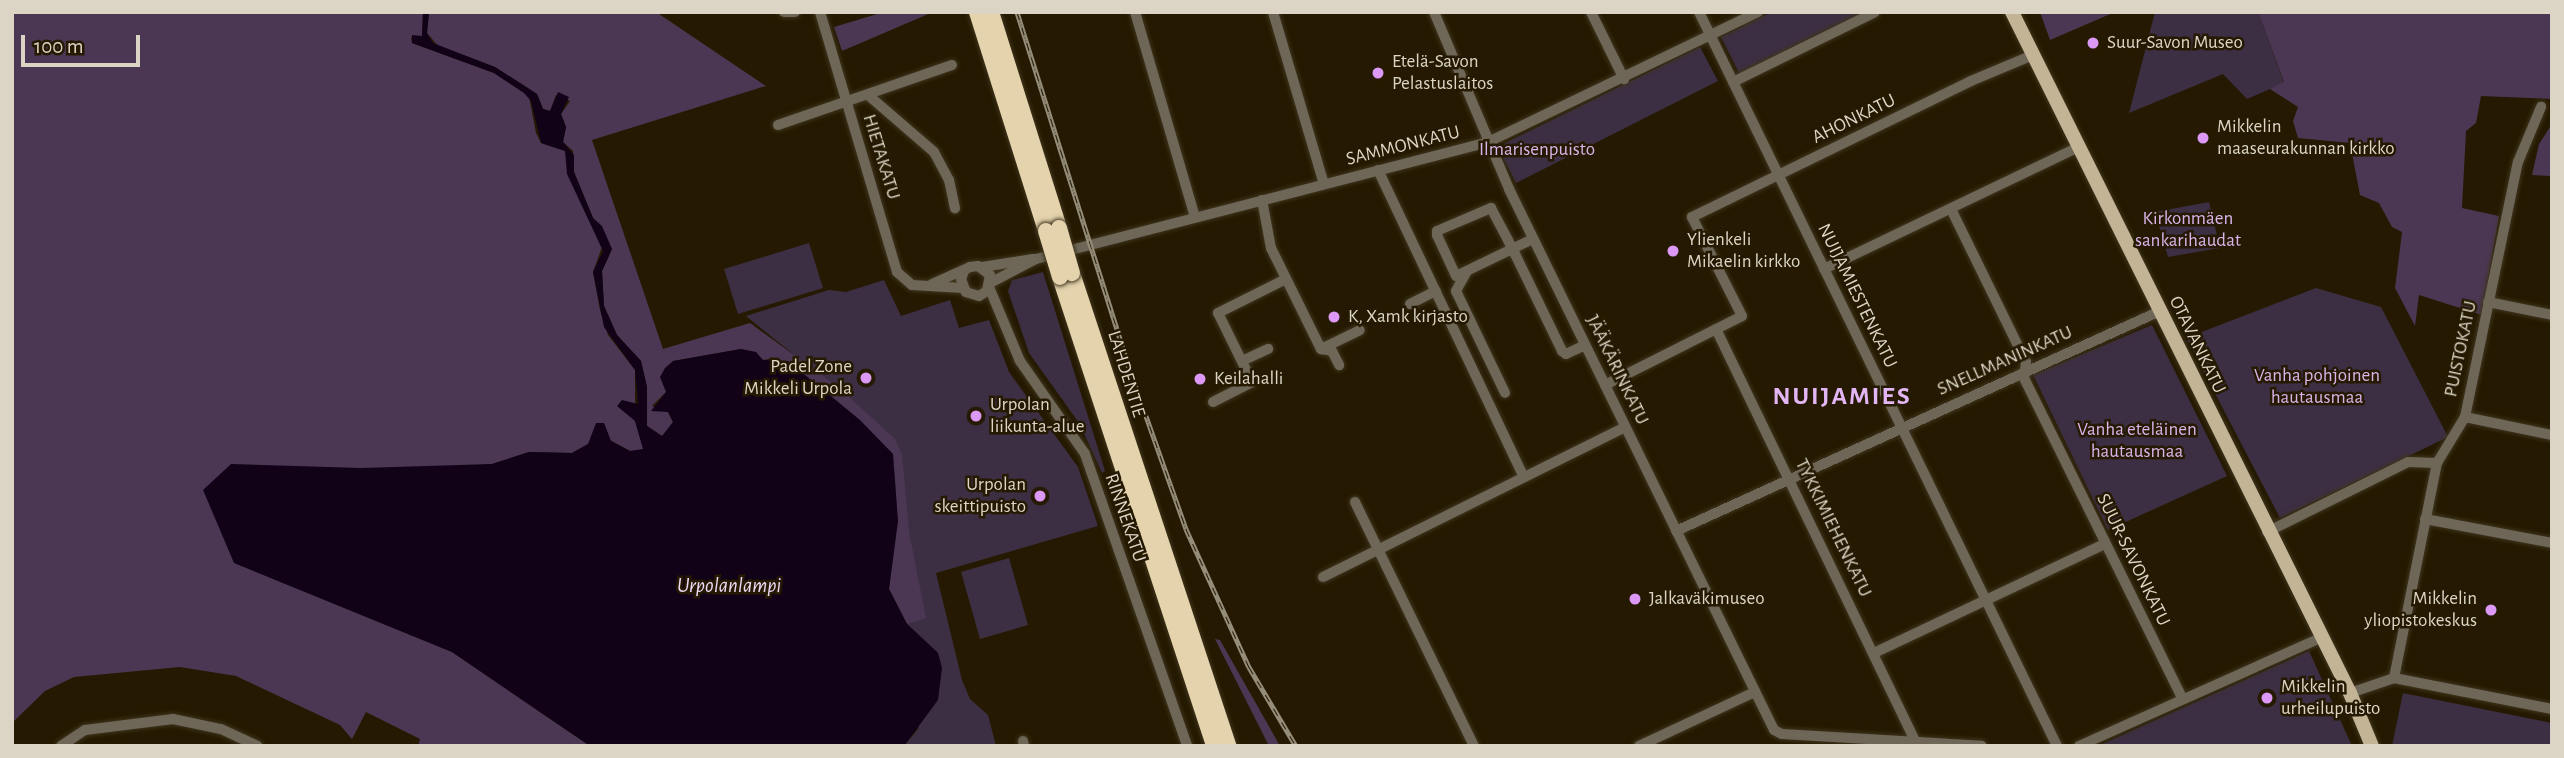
<!DOCTYPE html>
<meta charset="utf-8">
<style>
body{margin:0}
#map{position:relative;width:2564px;height:758px;overflow:hidden;background:#251a01;font-family:"Alegreya Sans",sans-serif}
div>[style]{position:absolute}
.green>*{inset:0;background:#3d2f43}
.forest>*{inset:0;background:#4b3753}
.water>*{inset:0;background:#120218}
.roads{filter:drop-shadow(0 0 2px #3f341d) drop-shadow(0 0 2px #3f341d)}
.minor>*{height:10px;margin:-5px;padding:0 5px;transform-origin:5px;border-radius:5px;background:#6e6758}
.major>*{height:14px;margin:-7px;padding:0 7px;transform-origin:7px;border-radius:7px;background:#c2b495}
.highway>*{height:16px;margin:-8px;padding:0 8px;transform-origin:8px;border-radius:8px;background:#e4d3ad}
.rail>*{height:5px;margin-top:-2.5px;transform-origin:0;background:repeating-linear-gradient(90deg,#251a01 0 8px,#958d7a 0 16px);box-sizing:border-box;border-block:2px solid #958d7a}
.bridges{filter:drop-shadow(0 0 2px #3f341d) drop-shadow(0 0 2px #3f341d)}
.highway-bridge>*{height:16px;margin:-8px;padding:0 8px;transform-origin:8px;border-radius:8px;background:#e4d3ad}
.dots>*{width:19px;height:19px;translate:-50% -50%;box-sizing:border-box;border:4px solid #251a01;border-radius:50%}
span{translate:-50% -50%;white-space:nowrap;text-align:center;line-height:1.15;-webkit-text-stroke:5px #251a01;paint-order:stroke}
.poi-label{font-size:19px;color:#dcd5c6}
.left{translate:0 -50%;text-align:left}
.right{translate:-100% -50%;text-align:right}
.street-label{font-size:19px;color:#dcd5c6}
.park-label{font-size:19px;color:#d9b3e9}
.water-label{font-size:21px;color:#efd8f8;font-style:italic}
.district-label{font-size:26px;color:#e2b5f5;font-weight:700;letter-spacing:2px}
.frame{position:absolute;inset:0;border:14px solid #dcd5c6;pointer-events:none}
.scale{position:absolute;left:21px;top:35px;width:119px;height:32px;box-sizing:border-box;border:4px solid #dcd5c6;border-top:0;padding-left:9px;font-size:21px;line-height:24px;white-space:nowrap;color:#dcd5c6;-webkit-text-stroke:5px #251a01;paint-order:stroke}
</style>
<div id="map">
<div class="green">
<div style="clip-path:polygon(1771px 12px,1864px 12px,1739px 73px,1721px 37px)"></div>
<div style="clip-path:polygon(2155px 12px,2258px 12px,2284px 83px,2247px 99px,2223px 74px,2129px 113px)"></div>
<div style="clip-path:polygon(1700px 47px,1718px 81px,1516px 183px,1500px 152px,1505px 143px)"></div>
<div style="clip-path:polygon(2209px 202px,2220px 248px,2168px 257px,2155px 212px)"></div>
<div style="clip-path:polygon(809px 243px,823px 288px,738px 314px,724px 269px)"></div>
<div style="clip-path:polygon(1043px 272px,1105px 471px,1102px 473px,1079px 423px,1029px 353px,1008px 291px,1012px 280px)"></div>
<div style="clip-path:polygon(884px 280px,901px 316px,950px 300px,959px 328px,989px 320px,1009px 372px,1078px 467px,1098px 526px,936px 573px,962px 680px,970px 699px,988px 715px,996px 746px,904px 746px,918px 729px,938px 653px,907px 624px,793px 354px,746px 316px,829px 290px,846px 292px)"></div>
<div style="clip-path:polygon(2316px 288px,2381px 307px,2448px 437px,2280px 518px,2186px 338px)"></div>
<div style="clip-path:polygon(2152px 325px,2227px 476px,2108px 530px,2033px 375px)"></div>
<div style="clip-path:polygon(1009px 558px,1028px 625px,980px 639px,961px 572px)"></div>
<div style="clip-path:polygon(2309px 651px,2352px 746px,2098px 746px)"></div>
<div style="clip-path:polygon(2403px 693px,2552px 723px,2552px 746px,2392px 746px)"></div>
</div>
<div class="forest">
<div style="clip-path:polygon(12px 12px,423px 12px,422px 36px,411px 38px,412px 43px,494px 73px,529px 96px,536px 133px,541px 143px,565px 151px,602px 247px,593px 272px,600px 310px,608px 335px,635px 370px,635px 421px,644px 450px,630px 451px,610px 440px,604px 423px,588px 444px,572px 453px,529px 452px,492px 464px,444px 468px,361px 468px,235px 563px,452px 652px,590px 746px,418px 746px,420px 739px,366px 712px,352px 739px,340px 725px,236px 676px,180px 667px,74px 677px,45px 691px,12px 723px)"></div>
<div style="clip-path:polygon(429px 12px,656px 12px,766px 86px,592px 140px,663px 349px,750px 323px,838px 387px,895px 439px,902px 455px,909px 532px,926px 618px,907px 624px,889px 589px,898px 521px,893px 454px,824px 388px,775px 358px,763px 360px,741px 349px,673px 361px,666px 392px,652px 406px,668px 412px,673px 422px,670px 431px,662px 436px,647px 426px,647px 387px,641px 361px,617px 335px,604px 306px,602px 271px,612px 249px,593px 218px,574px 172px,573px 151px,563px 142px,566px 127px,561px 114px,570px 101px,556px 95px,550px 111px,543px 109px,537px 94px,495px 67px,439px 47px,427px 33px)"></div>
<div style="clip-path:polygon(884px 12px,933px 12px,842px 51px,834px 27px)"></div>
<div style="clip-path:polygon(2040px 12px,2115px 12px,2050px 40px)"></div>
<div style="clip-path:polygon(2258px 12px,2552px 12px,2552px 99px,2481px 96px,2476px 123px,2466px 131px,2462px 208px,2499px 216px,2482px 315px,2419px 295px,2415px 326px,2395px 288px,2402px 232px,2392px 227px,2379px 203px,2360px 195px,2350px 143px,2298px 138px,2293px 121px,2298px 107px,2270px 89px,2284px 82px)"></div>
<div style="clip-path:polygon(2552px 124px,2552px 176px,2532px 175px,2539px 144px)"></div>
<div style="clip-path:polygon(1215px 639px,1220px 640px,1280px 746px,1269px 746px)"></div>
</div>
<div class="water">
<div style="clip-path:polygon(423px 12px,429px 12px,427px 33px,433px 43px,495px 67px,537px 94px,543px 109px,550px 111px,558px 92px,569px 97px,561px 114px,566px 127px,563px 142px,574px 155px,574px 172px,593px 218px,602px 226px,612px 249px,602px 271px,604px 306px,617px 335px,641px 361px,647px 387px,647px 426px,662px 436px,673px 422px,668px 412px,651px 411px,666px 392px,660px 377px,665px 368px,673px 361px,741px 349px,756px 352px,763px 360px,788px 361px,860px 420px,893px 454px,898px 521px,889px 589px,907px 624px,938px 653px,942px 668px,938px 700px,904px 746px,590px 746px,452px 652px,234px 563px,203px 490px,231px 464px,361px 468px,492px 464px,529px 452px,572px 453px,588px 444px,596px 423px,604px 423px,611px 441px,630px 451px,643px 449px,635px 421px,617px 406px,622px 400px,638px 404px,635px 370px,604px 327px,593px 272px,603px 251px,567px 174px,565px 151px,541px 143px,531px 101px,524px 93px,494px 73px,412px 43px,412px 35px,422px 36px)"></div>
</div>
<div class="roads">
<div class="minor">
<div style="left:784px;top:12px;width:11px"></div>
<div style="left:820px;top:12px;width:271px;rotate:73.5deg"></div>
<div style="left:897px;top:272px;width:20px;rotate:41deg"></div>
<div style="left:912px;top:285px;width:51px;rotate:3.4deg"></div>
<div style="left:1135px;top:12px;width:214px;rotate:73.7deg"></div>
<div style="left:1273px;top:12px;width:179px;rotate:73.5deg"></div>
<div style="left:1434px;top:12px;width:192px;rotate:67deg"></div>
<div style="left:1509px;top:189px;width:602px;rotate:63.9deg"></div>
<div style="left:1774px;top:730px;width:9px;rotate:27deg"></div>
<div style="left:1782px;top:734px;width:200px;rotate:3.4deg"></div>
<div style="left:1591px;top:12px;width:75px;rotate:63.8deg"></div>
<div style="left:1699px;top:12px;width:817px;rotate:64deg"></div>
<div style="left:1733px;top:82px;width:158px;rotate:-26.2deg"></div>
<div style="left:868px;top:95px;width:87px;rotate:40.8deg"></div>
<div style="left:934px;top:152px;width:32px;rotate:62deg"></div>
<div style="left:949px;top:180px;width:29px;rotate:78deg"></div>
<div style="left:778px;top:125px;width:184px;rotate:-19deg"></div>
<div style="left:1378px;top:170px;width:340px;rotate:64.6deg"></div>
<div style="left:1262px;top:200px;width:49px;rotate:79.4deg"></div>
<div style="left:1271px;top:248px;width:113px;rotate:63.7deg"></div>
<div style="left:1321px;top:349px;width:11px;rotate:10deg"></div>
<div style="left:1332px;top:351px;width:16px;rotate:63deg"></div>
<div style="left:1951px;top:209px;width:170px;rotate:63.9deg"></div>
<div style="left:2026px;top:362px;width:16px;rotate:97deg"></div>
<div style="left:2024px;top:378px;width:357px;rotate:63.7deg"></div>
<div style="left:1533px;top:239px;width:23px;rotate:155deg"></div>
<div style="left:1512px;top:249px;width:62px;rotate:154.3deg"></div>
<div style="left:1456px;top:276px;width:45px;rotate:-114.9deg"></div>
<div style="left:1437px;top:235px;width:4px;rotate:-90deg"></div>
<div style="left:1437px;top:231px;width:59px;rotate:-23.1deg"></div>
<div style="left:1491px;top:208px;width:36px;rotate:62deg"></div>
<div style="left:1508px;top:240px;width:10px;rotate:66deg"></div>
<div style="left:1512px;top:249px;width:6px;rotate:59deg"></div>
<div style="left:1515px;top:254px;width:108px;rotate:64.1deg"></div>
<div style="left:1562px;top:351px;width:5px;rotate:37deg"></div>
<div style="left:1566px;top:354px;width:21px;rotate:-25deg"></div>
<div style="left:982px;top:267px;width:52px;rotate:-8.9deg"></div>
<div style="left:1824px;top:269px;width:283px;rotate:-25.6deg"></div>
<div style="left:1467px;top:271px;width:23px;rotate:119deg"></div>
<div style="left:1456px;top:291px;width:113px;rotate:64.3deg"></div>
<div style="left:990px;top:283px;width:52px;rotate:-27.6deg"></div>
<div style="left:1036px;top:259px;width:467px;rotate:-14.5deg"></div>
<div style="left:1488px;top:142px;width:300px;rotate:-25.7deg"></div>
<div style="left:932px;top:284px;width:42px;rotate:-24.1deg"></div>
<div style="left:970px;top:267px;width:8px;rotate:-7deg"></div>
<div style="left:978px;top:266px;width:15px;rotate:37deg"></div>
<div style="left:990px;top:275px;width:16px;rotate:101deg"></div>
<div style="left:987px;top:291px;width:9px;rotate:148deg"></div>
<div style="left:979px;top:296px;width:14px;rotate:-163deg"></div>
<div style="left:966px;top:292px;width:14px;rotate:-111deg"></div>
<div style="left:961px;top:279px;width:9px;rotate:-69deg"></div>
<div style="left:989px;top:287px;width:80px;rotate:67.3deg"></div>
<div style="left:1020px;top:361px;width:113px;rotate:55deg"></div>
<div style="left:1085px;top:454px;width:309px;rotate:70.7deg"></div>
<div style="left:2488px;top:302px;width:65px;rotate:11.5deg"></div>
<div style="left:1410px;top:304px;width:29px;rotate:-27deg"></div>
<div style="left:1716px;top:329px;width:463px;rotate:64.2deg"></div>
<div style="left:1321px;top:349px;width:43px;rotate:-26deg"></div>
<div style="left:1242px;top:361px;width:29px;rotate:-25deg"></div>
<div style="left:1605px;top:385px;width:153px;rotate:-26.7deg"></div>
<div style="left:1742px;top:316px;width:111px;rotate:-116.8deg"></div>
<div style="left:1692px;top:217px;width:310px;rotate:-26deg"></div>
<div style="left:1971px;top:81px;width:67px;rotate:-22.8deg"></div>
<div style="left:1213px;top:402px;width:44px;rotate:-27.1deg"></div>
<div style="left:1252px;top:382px;width:77px;rotate:-116.2deg"></div>
<div style="left:1218px;top:313px;width:76px;rotate:-26.6deg"></div>
<div style="left:2465px;top:417px;width:89px;rotate:11.7deg"></div>
<div style="left:1355px;top:502px;width:271px;rotate:64deg"></div>
<div style="left:2425px;top:519px;width:129px;rotate:10.7deg"></div>
<div style="left:1676px;top:531px;width:532px;rotate:-24.44deg"></div>
<div style="left:2267px;top:532px;width:157px;rotate:-26.4deg"></div>
<div style="left:2408px;top:462px;width:29px;rotate:2deg"></div>
<div style="left:1323px;top:577px;width:337px;rotate:-26.4deg"></div>
<div style="left:1874px;top:653px;width:255px;rotate:-25.3deg"></div>
<div style="left:2394px;top:678px;width:219px;rotate:-78.7deg"></div>
<div style="left:2437px;top:463px;width:54px;rotate:-58.7deg"></div>
<div style="left:2465px;top:417px;width:260px;rotate:-78.3deg"></div>
<div style="left:2518px;top:162px;width:60px;rotate:-67.3deg"></div>
<div style="left:2350px;top:693px;width:46px;rotate:-18.8deg"></div>
<div style="left:2394px;top:678px;width:161px;rotate:11.1deg"></div>
<div style="left:1023px;top:741px;width:5px;rotate:79deg"></div>
<div style="left:61px;top:746px;width:29px;rotate:-34deg"></div>
<div style="left:85px;top:730px;width:89px;rotate:-7.1deg"></div>
<div style="left:173px;top:719px;width:49px;rotate:11.8deg"></div>
<div style="left:221px;top:729px;width:40px;rotate:25deg"></div>
<div style="left:1639px;top:746px;width:128px;rotate:-25deg"></div>
<div style="left:2079px;top:746px;width:265px;rotate:-24.1deg"></div>
</div>
<div class="major">
<div style="left:2012px;top:12px;width:760px;rotate:63.6deg"></div>
<div style="left:2350px;top:693px;width:57px;rotate:67.5deg"></div>
</div>
<div class="highway">
<div style="left:977px;top:12px;width:230px;rotate:72.5deg"></div>
<div style="left:991px;top:12px;width:226px;rotate:72.5deg"></div>
<div style="left:1072px;top:273px;width:498px;rotate:71.7deg"></div>
<div style="left:1060px;top:277px;width:494px;rotate:71.8deg"></div>
</div>
</div>
<div class="rail">
<div style="left:1017px;top:12px;width:370px;rotate:72.5deg"></div>
<div style="left:1128px;top:365px;width:174px;rotate:70.5deg"></div>
<div style="left:1186px;top:529px;width:152px;rotate:65.5deg"></div>
<div style="left:1249px;top:667px;width:92px;rotate:59.3deg"></div>
</div>
<div class="bridges">
<div class="highway-bridge">
<div style="left:1059px;top:228px;width:47px;rotate:73.9deg"></div>
<div style="left:1046px;top:231px;width:48px;rotate:73.1deg"></div>
</div>
</div>
<div class="dots">
<div style="left:2093px;top:43px;background:#db99f5"></div>
<div style="left:1378px;top:73px;background:#db99f5"></div>
<div style="left:2203px;top:138px;background:#db99f5"></div>
<div style="left:1673px;top:251px;background:#db99f5"></div>
<div style="left:1334px;top:317px;background:#db99f5"></div>
<div style="left:866px;top:378px;background:#db99f5"></div>
<div style="left:1200px;top:379px;background:#db99f5"></div>
<div style="left:976px;top:416px;background:#db99f5"></div>
<div style="left:1040px;top:496px;background:#db99f5"></div>
<div style="left:1635px;top:599px;background:#db99f5"></div>
<div style="left:2491px;top:610px;background:#db99f5"></div>
<div style="left:2267px;top:698px;background:#db99f5"></div>
</div>
<div class="poi-label">
<span class="left" style="left:2107px;top:43px">Suur-Savon Museo</span>
<span class="left" style="left:1392px;top:73px">Etelä-Savon<br>Pelastuslaitos</span>
<span class="left" style="left:2217px;top:138px">Mikkelin<br>maaseurakunnan kirkko</span>
<span class="left" style="left:1687px;top:251px">Ylienkeli<br>Mikaelin kirkko</span>
<span class="left" style="left:1348px;top:317px">K, Xamk kirjasto</span>
<span class="right" style="left:852px;top:378px">Padel Zone<br>Mikkeli Urpola</span>
<span class="left" style="left:1214px;top:379px">Keilahalli</span>
<span class="left" style="left:990px;top:416px">Urpolan<br>liikunta-alue</span>
<span class="right" style="left:1026px;top:496px">Urpolan<br>skeittipuisto</span>
<span class="left" style="left:1649px;top:599px">Jalkaväkimuseo</span>
<span class="right" style="left:2477px;top:610px">Mikkelin<br>yliopistokeskus</span>
<span class="left" style="left:2281px;top:698px">Mikkelin<br>urheilupuisto</span>
</div>
<div class="street-label">
<span style="left:1854px;top:119px;rotate:-26deg">AHONKATU</span>
<span style="left:1403px;top:146px;rotate:-14deg">SAMMONKATU</span>
<span style="left:881px;top:157px;rotate:73deg">HIETAKATU</span>
<span style="left:1857px;top:296px;rotate:64deg">NUIJAMIESTENKATU</span>
<span style="left:2197px;top:345px;rotate:64deg">OTAVANKATU</span>
<span style="left:2461px;top:349px;rotate:-78deg">PUISTOKATU</span>
<span style="left:2005px;top:361px;rotate:-24deg">SNELLMANINKATU</span>
<span style="left:1617px;top:370px;rotate:64deg">JÄÄKÄRINKATU</span>
<span style="left:1126px;top:374px;rotate:73deg">LAHDENTIE</span>
<span style="left:1125px;top:518px;rotate:71deg">RINNEKATU</span>
<span style="left:1833px;top:528px;rotate:64deg">TYKKIMIEHENKATU</span>
<span style="left:2133px;top:560px;rotate:64deg">SUUR-SAVONKATU</span>
</div>
<div class="park-label">
<span style="left:1537px;top:150px">Ilmarisenpuisto</span>
<span style="left:2188px;top:230px">Kirkonmäen<br>sankarihaudat</span>
<span style="left:2317px;top:387px">Vanha pohjoinen<br>hautausmaa</span>
<span style="left:2137px;top:441px">Vanha eteläinen<br>hautausmaa</span>
</div>
<div class="water-label">
<span style="left:729px;top:586px">Urpolanlampi</span>
</div>
<div class="district-label">
<span style="left:1842px;top:397px">NUIJAMIES</span>
</div>
<div class="frame"></div>
<div class="scale">100 m</div>
</div>
